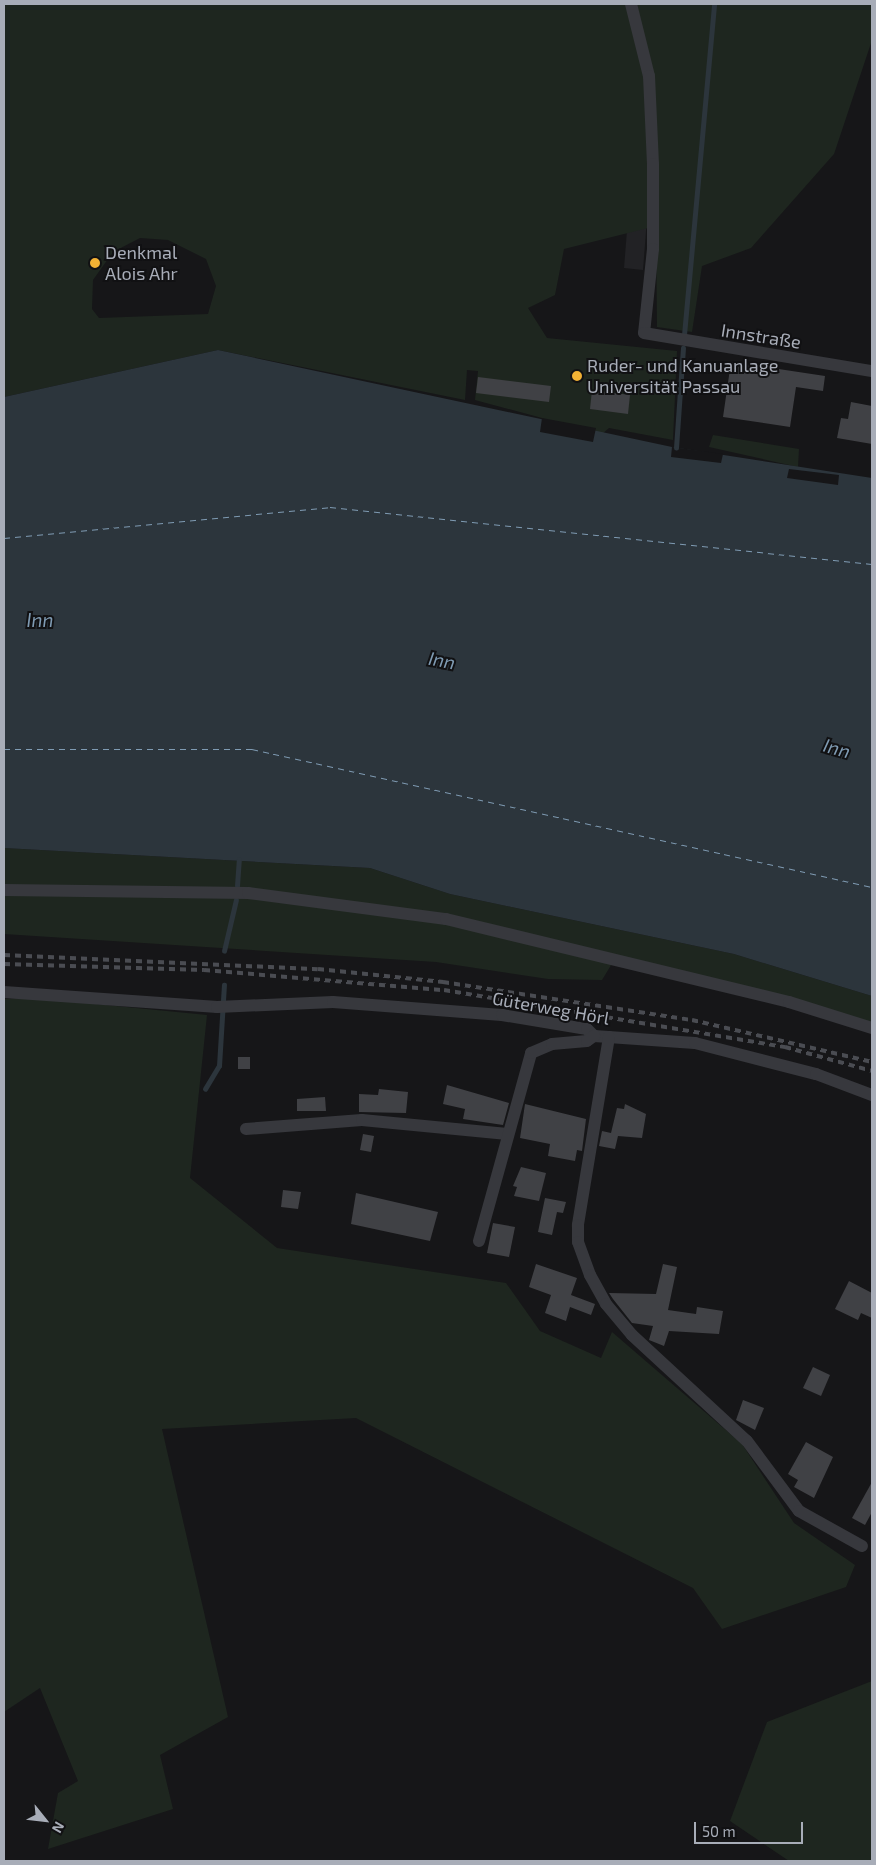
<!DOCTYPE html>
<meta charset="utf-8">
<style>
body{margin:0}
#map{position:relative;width:876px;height:1865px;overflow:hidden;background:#161618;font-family:"Exo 2",sans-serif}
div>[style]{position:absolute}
.built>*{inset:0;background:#222225}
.green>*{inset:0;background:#1e261f}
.water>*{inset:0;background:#2c353c}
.pier>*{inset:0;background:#161618}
.stream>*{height:4.5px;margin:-2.25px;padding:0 2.25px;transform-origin:2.25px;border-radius:2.25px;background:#2c353c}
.ferry>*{height:1px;margin-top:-0.5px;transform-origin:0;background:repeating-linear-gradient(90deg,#7f9bb3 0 6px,transparent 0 11px)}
.building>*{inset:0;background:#404145}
.minor>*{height:12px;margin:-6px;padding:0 6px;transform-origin:6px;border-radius:6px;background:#37383d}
.rail>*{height:4px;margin-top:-2px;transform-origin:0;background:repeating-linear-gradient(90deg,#4a4c52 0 6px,transparent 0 11px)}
.dots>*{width:14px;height:14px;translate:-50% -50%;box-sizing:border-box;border:2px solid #111113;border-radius:50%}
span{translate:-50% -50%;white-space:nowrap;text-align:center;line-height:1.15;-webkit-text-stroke:4px #111113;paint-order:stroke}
.poi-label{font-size:18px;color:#a8adb8}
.left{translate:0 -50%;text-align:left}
.street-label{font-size:18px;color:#a8adb8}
.water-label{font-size:19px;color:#7f9bb3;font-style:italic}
.frame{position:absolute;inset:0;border:5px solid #a8adb8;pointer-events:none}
.north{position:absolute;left:20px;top:1795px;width:50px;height:50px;-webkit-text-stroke:4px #111113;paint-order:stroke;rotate:119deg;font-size:14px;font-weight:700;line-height:20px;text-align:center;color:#a8adb8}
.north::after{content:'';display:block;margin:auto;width:18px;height:22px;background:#a8adb8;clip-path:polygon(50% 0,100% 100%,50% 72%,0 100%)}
.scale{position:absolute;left:694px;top:1822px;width:109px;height:22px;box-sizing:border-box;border:2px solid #a8adb8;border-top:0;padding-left:6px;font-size:15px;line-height:18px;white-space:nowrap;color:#a8adb8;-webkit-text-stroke:4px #111113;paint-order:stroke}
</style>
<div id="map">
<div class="built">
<div style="clip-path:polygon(650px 180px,643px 270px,624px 268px,631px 181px)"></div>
</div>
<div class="green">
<div style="clip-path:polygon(evenodd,4px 4px,872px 4px,872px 40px,834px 154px,751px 248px,702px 266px,692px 332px,657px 327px,656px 226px,564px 249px,555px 295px,528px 308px,547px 338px,677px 351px,673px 440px,609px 428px,593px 442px,542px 418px,475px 400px,478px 371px,467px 370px,465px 400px,218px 350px,4px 397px,4px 4px,140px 238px,168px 240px,206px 259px,216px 286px,208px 314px,99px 318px,92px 309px,93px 280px,113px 252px,140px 238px)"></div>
<div style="clip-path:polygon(713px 435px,799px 449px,798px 467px,709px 447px)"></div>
<div style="clip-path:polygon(4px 848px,370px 868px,450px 894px,734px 954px,872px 996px,872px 1024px,616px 957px,602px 980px,548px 979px,436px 962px,4px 934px)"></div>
<div style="clip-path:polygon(35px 998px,207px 1015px,190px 1178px,277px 1248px,506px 1283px,540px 1331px,601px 1358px,612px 1332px,742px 1444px,794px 1523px,855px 1565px,846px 1587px,722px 1629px,693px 1588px,356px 1418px,162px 1429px,228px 1717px,160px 1755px,173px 1809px,48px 1849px,58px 1793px,78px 1781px,40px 1688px,4px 1712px,4px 999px)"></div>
<div style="clip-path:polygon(872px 1681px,872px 1861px,789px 1861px,730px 1821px,767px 1722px)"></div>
</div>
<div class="water">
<div style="clip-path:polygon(218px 350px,672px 447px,872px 478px,872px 996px,734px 954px,450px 894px,370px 868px,4px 848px,4px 397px)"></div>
</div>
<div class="pier">
<div style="clip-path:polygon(542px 418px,596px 428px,593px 442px,540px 432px)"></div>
<div style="clip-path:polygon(672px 447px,723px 454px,721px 463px,671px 457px)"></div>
<div style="clip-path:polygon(789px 469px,839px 475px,838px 485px,787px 478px)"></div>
</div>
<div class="stream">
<div style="left:684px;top:335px;width:332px;rotate:-84.8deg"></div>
<div style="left:676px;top:448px;width:100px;rotate:-86deg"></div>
<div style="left:237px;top:886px;width:26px;rotate:-86deg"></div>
<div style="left:224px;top:951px;width:52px;rotate:-76.8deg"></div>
<div style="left:205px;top:1089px;width:27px;rotate:-59deg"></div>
<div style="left:219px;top:1066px;width:81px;rotate:-86.5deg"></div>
</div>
<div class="ferry">
<div style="left:4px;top:538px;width:327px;rotate:-5.4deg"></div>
<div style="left:330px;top:507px;width:545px;rotate:6deg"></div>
<div style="left:4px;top:749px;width:248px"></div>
<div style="left:252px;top:749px;width:635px;rotate:12.55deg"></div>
</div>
<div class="building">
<div style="clip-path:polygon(731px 362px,825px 376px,823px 391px,796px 387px,790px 427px,723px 417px)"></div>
<div style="clip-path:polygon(478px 377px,551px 386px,549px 402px,476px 393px)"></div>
<div style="clip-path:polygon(592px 390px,630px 395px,628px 414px,590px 409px)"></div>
<div style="clip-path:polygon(851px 402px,872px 406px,872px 444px,837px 438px,841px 418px,848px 419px)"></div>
<div style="clip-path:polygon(238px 1057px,250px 1057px,250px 1069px,238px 1069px)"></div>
<div style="clip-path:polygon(447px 1085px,509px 1103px,503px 1125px,463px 1119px,465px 1109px,443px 1104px)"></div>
<div style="clip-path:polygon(379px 1089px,408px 1092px,406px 1113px,359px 1112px,359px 1094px,378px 1095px)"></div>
<div style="clip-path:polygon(325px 1097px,326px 1111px,297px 1111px,297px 1099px)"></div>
<div style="clip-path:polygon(525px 1104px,586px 1119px,582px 1151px,577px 1150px,575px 1161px,548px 1156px,550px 1144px,520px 1138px)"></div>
<div style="clip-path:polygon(625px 1104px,646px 1114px,642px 1138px,618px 1136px,615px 1149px,599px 1146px,602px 1131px,611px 1133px,617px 1108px,624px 1109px)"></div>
<div style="clip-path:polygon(363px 1134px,374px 1136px,371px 1152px,360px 1150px)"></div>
<div style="clip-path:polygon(521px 1167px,546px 1173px,539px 1201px,514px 1196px,517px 1187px,513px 1186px)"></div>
<div style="clip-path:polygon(283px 1190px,301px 1192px,298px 1209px,281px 1207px)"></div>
<div style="clip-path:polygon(356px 1193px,438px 1212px,430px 1241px,351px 1224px)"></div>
<div style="clip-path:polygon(545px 1198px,566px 1202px,563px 1213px,557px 1212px,552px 1235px,538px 1232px)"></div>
<div style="clip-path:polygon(493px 1223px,515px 1227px,509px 1257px,487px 1253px)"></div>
<div style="clip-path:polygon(536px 1264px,577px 1278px,571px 1295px,595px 1304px,591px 1315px,570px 1307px,566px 1321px,545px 1313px,551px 1295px,529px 1287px)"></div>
<div style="clip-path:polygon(663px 1264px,677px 1267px,668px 1310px,696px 1314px,697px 1307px,723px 1311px,719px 1334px,669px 1331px,664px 1346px,649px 1340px,653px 1326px,632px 1323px,613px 1299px,609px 1293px,656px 1294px)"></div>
<div style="clip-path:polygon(849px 1281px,872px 1293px,872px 1318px,861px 1313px,858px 1320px,835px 1309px)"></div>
<div style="clip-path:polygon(813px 1367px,830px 1375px,821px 1396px,803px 1388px)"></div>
<div style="clip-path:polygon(743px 1400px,764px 1408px,755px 1430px,736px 1420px)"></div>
<div style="clip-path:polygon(806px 1442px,833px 1457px,814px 1498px,794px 1487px,798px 1480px,788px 1474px)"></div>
<div style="clip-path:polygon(872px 1482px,872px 1512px,865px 1525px,852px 1518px)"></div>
</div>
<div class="minor">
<div style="left:631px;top:4px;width:74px;rotate:76deg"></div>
<div style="left:649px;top:76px;width:88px;rotate:87.4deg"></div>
<div style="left:653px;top:164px;width:85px;rotate:90deg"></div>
<div style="left:653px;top:249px;width:84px;rotate:96.1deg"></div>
<div style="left:644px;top:333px;width:231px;rotate:9.5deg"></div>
<div style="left:4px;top:890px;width:244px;rotate:0.7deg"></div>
<div style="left:248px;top:893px;width:200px;rotate:7.5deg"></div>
<div style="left:446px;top:919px;width:353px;rotate:13.6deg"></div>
<div style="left:789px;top:1002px;width:87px;rotate:17.4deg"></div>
<div style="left:4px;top:992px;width:214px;rotate:4deg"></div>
<div style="left:217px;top:1007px;width:116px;rotate:-2.5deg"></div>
<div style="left:333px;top:1002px;width:169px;rotate:4.4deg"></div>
<div style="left:502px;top:1015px;width:86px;rotate:9.4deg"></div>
<div style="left:587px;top:1029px;width:10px;rotate:45deg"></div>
<div style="left:594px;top:1036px;width:101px;rotate:4deg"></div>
<div style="left:695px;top:1043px;width:125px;rotate:14.4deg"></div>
<div style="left:816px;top:1074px;width:60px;rotate:20.6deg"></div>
<div style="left:609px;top:1037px;width:191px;rotate:99.4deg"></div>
<div style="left:578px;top:1225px;width:17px;rotate:90deg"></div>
<div style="left:578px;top:1242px;width:35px;rotate:70deg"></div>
<div style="left:590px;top:1275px;width:33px;rotate:61deg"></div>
<div style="left:606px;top:1304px;width:40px;rotate:50deg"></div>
<div style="left:632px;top:1335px;width:156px;rotate:42.7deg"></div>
<div style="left:747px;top:1441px;width:87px;rotate:53.4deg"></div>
<div style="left:799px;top:1511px;width:72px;rotate:29.1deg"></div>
<div style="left:246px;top:1129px;width:116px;rotate:-4.4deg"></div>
<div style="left:362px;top:1120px;width:146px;rotate:5.5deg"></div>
<div style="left:479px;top:1241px;width:195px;rotate:-74.5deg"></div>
<div style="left:531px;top:1053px;width:23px;rotate:-23deg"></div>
<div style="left:552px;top:1044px;width:35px;rotate:-5deg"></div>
<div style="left:587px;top:1041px;width:9px;rotate:-36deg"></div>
</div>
<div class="rail">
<div style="left:4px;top:955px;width:314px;rotate:2.6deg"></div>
<div style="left:318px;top:969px;width:126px;rotate:5.9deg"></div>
<div style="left:443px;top:982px;width:252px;rotate:8.7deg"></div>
<div style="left:692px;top:1020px;width:185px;rotate:13.1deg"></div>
<div style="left:4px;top:964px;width:200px;rotate:1.7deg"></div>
<div style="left:204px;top:970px;width:241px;rotate:4.8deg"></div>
<div style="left:444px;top:990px;width:346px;rotate:9.5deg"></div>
<div style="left:785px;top:1047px;width:90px;rotate:15.4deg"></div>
</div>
<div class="dots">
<div style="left:95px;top:263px;background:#f2b134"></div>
<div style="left:577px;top:376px;background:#f2b134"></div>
</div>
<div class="poi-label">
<span class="left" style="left:105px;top:263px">Denkmal<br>Alois Ahr</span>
<span class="left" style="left:587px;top:376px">Ruder- und Kanuanlage<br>Universität Passau</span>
</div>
<div class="street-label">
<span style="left:761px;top:336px;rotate:9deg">Innstraße</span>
<span style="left:551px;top:1008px;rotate:10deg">Güterweg Hörl</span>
</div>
<div class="water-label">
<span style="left:40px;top:620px">Inn</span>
<span style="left:442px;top:660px;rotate:11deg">Inn</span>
<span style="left:837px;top:748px;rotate:16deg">Inn</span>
</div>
<div class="frame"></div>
<div class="north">N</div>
<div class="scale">50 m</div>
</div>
